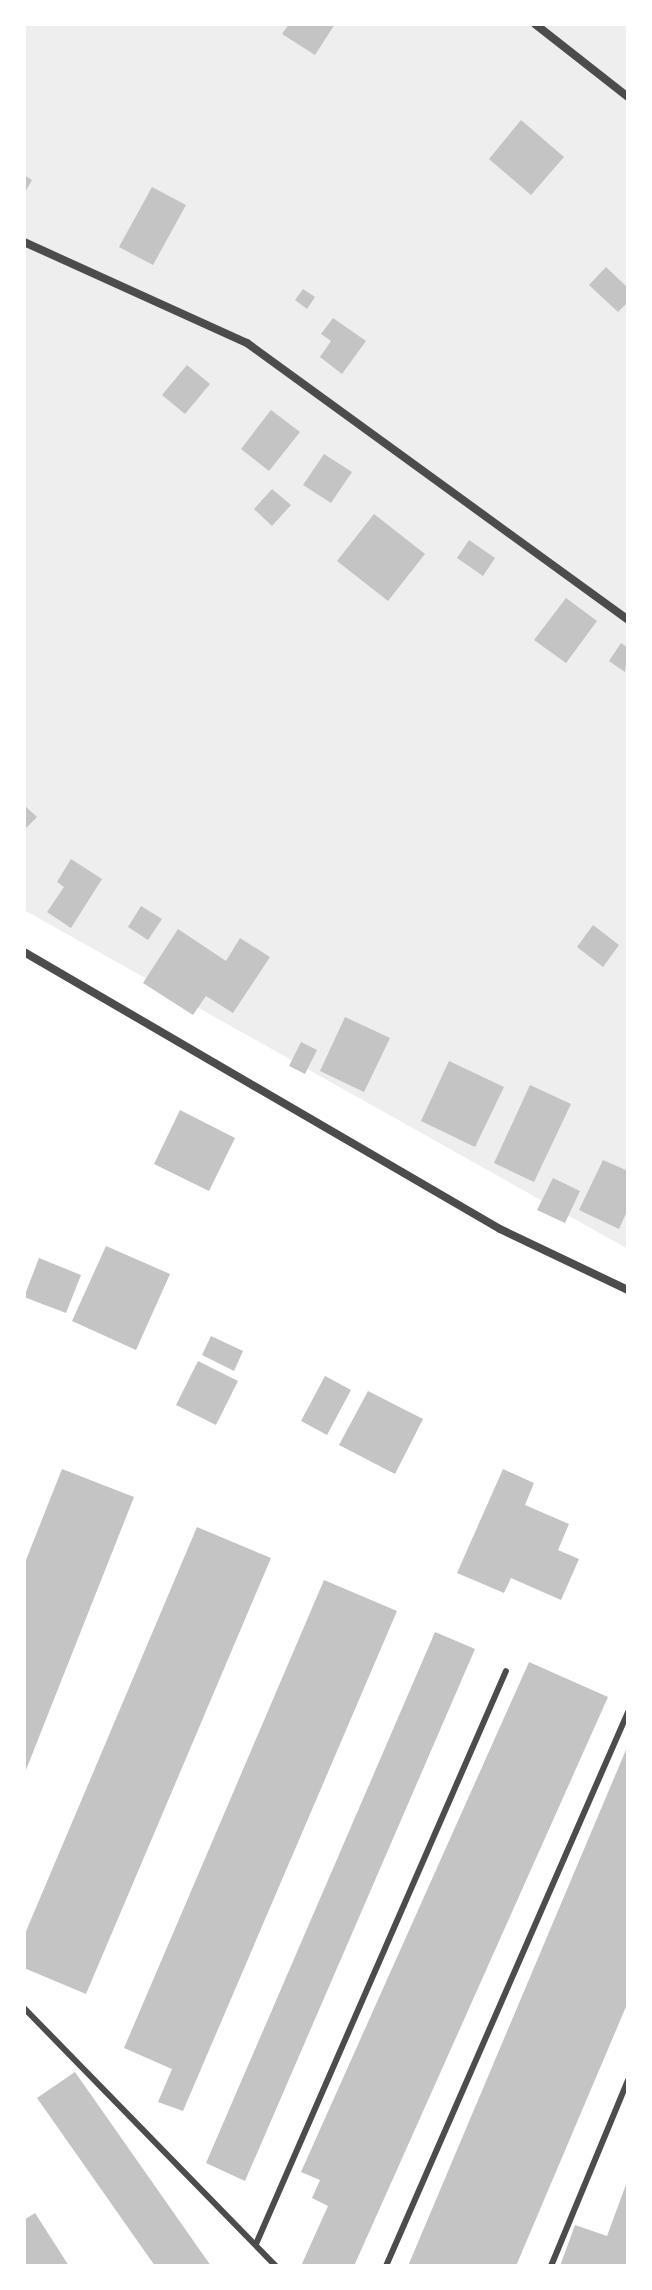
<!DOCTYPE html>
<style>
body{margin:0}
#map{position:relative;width:652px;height:2290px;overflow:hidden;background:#fff;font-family:Overpass,sans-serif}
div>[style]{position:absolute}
.green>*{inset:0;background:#eee}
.building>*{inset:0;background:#c4c4c4}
.service>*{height:6px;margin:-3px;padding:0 3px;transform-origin:3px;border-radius:3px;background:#4c4c4c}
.minor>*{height:8px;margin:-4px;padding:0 4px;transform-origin:4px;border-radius:4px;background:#4c4c4c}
span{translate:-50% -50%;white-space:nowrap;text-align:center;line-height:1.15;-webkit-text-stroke:6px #fff;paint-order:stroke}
.frame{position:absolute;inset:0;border:26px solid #fff;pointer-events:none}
</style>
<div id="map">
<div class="green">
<div style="clip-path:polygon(24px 24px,628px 24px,628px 1249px,24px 910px)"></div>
</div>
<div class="building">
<div style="clip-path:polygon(289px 24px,335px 24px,315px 55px,282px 34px)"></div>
<div style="clip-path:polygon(521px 120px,564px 157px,531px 195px,489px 159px)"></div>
<div style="clip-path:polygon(24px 175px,32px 180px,24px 194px)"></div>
<div style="clip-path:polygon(152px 187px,186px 205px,153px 265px,119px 247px)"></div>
<div style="clip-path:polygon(606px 267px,628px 288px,628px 302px,618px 312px,589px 285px)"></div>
<div style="clip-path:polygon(303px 289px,315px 297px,307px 309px,295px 300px)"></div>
<div style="clip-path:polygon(333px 318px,366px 341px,342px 374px,320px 357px,331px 341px,321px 334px)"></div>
<div style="clip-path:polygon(187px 365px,210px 384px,185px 414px,162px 395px)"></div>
<div style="clip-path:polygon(271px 410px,300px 432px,269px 471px,241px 449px)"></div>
<div style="clip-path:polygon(324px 454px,352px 472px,331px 503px,303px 485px)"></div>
<div style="clip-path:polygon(272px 489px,291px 505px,272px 526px,254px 509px)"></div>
<div style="clip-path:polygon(374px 514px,425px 554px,388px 601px,337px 561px)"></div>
<div style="clip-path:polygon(469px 540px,495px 558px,483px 576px,457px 558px)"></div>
<div style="clip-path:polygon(566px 598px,597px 621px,566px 663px,534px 640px)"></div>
<div style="clip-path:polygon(621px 643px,628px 648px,625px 672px,609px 661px)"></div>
<div style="clip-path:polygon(24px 805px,37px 817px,24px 830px)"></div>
<div style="clip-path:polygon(71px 859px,102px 879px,71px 928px,47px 912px,64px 887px,57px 882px)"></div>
<div style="clip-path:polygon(141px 906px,162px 919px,148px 940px,128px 927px)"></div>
<div style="clip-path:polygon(593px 925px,619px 945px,603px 967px,577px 947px)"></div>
<div style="clip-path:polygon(178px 929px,226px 961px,240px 938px,270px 957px,233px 1013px,206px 996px,193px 1015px,143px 983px)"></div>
<div style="clip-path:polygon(345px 1017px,390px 1038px,364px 1092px,320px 1071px)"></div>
<div style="clip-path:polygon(301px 1042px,317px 1050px,305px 1074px,289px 1066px)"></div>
<div style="clip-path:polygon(449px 1061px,504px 1087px,475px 1147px,421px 1121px)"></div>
<div style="clip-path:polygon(530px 1085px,571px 1104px,534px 1182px,494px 1163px)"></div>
<div style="clip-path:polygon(180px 1110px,235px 1138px,209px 1191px,154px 1164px)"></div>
<div style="clip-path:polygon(603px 1160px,628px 1171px,628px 1209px,619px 1229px,579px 1210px)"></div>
<div style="clip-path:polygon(553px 1178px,580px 1191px,565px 1223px,537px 1210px)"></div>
<div style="clip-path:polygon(106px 1246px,170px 1274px,136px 1350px,72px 1321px)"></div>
<div style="clip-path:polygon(39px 1258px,81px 1275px,66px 1313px,24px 1297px)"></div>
<div style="clip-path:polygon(211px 1336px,243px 1351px,234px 1371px,202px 1355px)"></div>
<div style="clip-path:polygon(198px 1361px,238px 1381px,216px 1425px,176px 1405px)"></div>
<div style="clip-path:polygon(325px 1376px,351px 1390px,327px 1435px,301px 1421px)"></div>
<div style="clip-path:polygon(368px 1391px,423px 1419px,395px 1474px,339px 1445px)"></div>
<div style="clip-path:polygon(62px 1469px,134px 1497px,24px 1775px,24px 1565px)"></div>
<div style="clip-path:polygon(503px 1469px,534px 1483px,525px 1505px,569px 1524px,558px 1550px,579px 1559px,561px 1600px,511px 1578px,504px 1593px,457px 1573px)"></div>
<div style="clip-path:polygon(197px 1527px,271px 1558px,86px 1994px,24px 1968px,24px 1936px)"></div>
<div style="clip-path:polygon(324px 1580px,397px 1611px,183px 2111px,158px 2102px,172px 2069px,124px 2048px)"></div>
<div style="clip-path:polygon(435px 1632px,475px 1649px,245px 2181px,206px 2163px)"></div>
<div style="clip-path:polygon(529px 1662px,608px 1697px,354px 2266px,301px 2266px,328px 2206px,312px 2198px,320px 2180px,301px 2172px)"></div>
<div style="clip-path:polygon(628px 1745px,628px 2002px,516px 2266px,408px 2266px)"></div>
<div style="clip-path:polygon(75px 2072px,211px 2266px,155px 2266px,37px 2098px)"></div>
<div style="clip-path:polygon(628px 2179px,628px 2266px,560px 2266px,575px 2225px,607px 2236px)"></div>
<div style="clip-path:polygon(35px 2213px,69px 2266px,24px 2266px,24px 2220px)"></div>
</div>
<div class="service">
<div style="left:24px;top:2008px;width:361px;rotate:45.7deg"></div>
<div style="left:256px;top:2244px;width:625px;rotate:-66.43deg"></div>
<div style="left:386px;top:2266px;width:605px;rotate:-66.4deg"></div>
<div style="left:551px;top:2266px;width:201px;rotate:-67.5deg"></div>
</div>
<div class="minor">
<div style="left:535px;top:24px;width:118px;rotate:38.1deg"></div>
<div style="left:24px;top:242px;width:245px;rotate:24.4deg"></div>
<div style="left:247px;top:343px;width:471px;rotate:36deg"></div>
<div style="left:24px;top:952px;width:551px;rotate:30.2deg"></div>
<div style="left:500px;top:1229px;width:142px;rotate:25.5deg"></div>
</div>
<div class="frame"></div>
</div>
